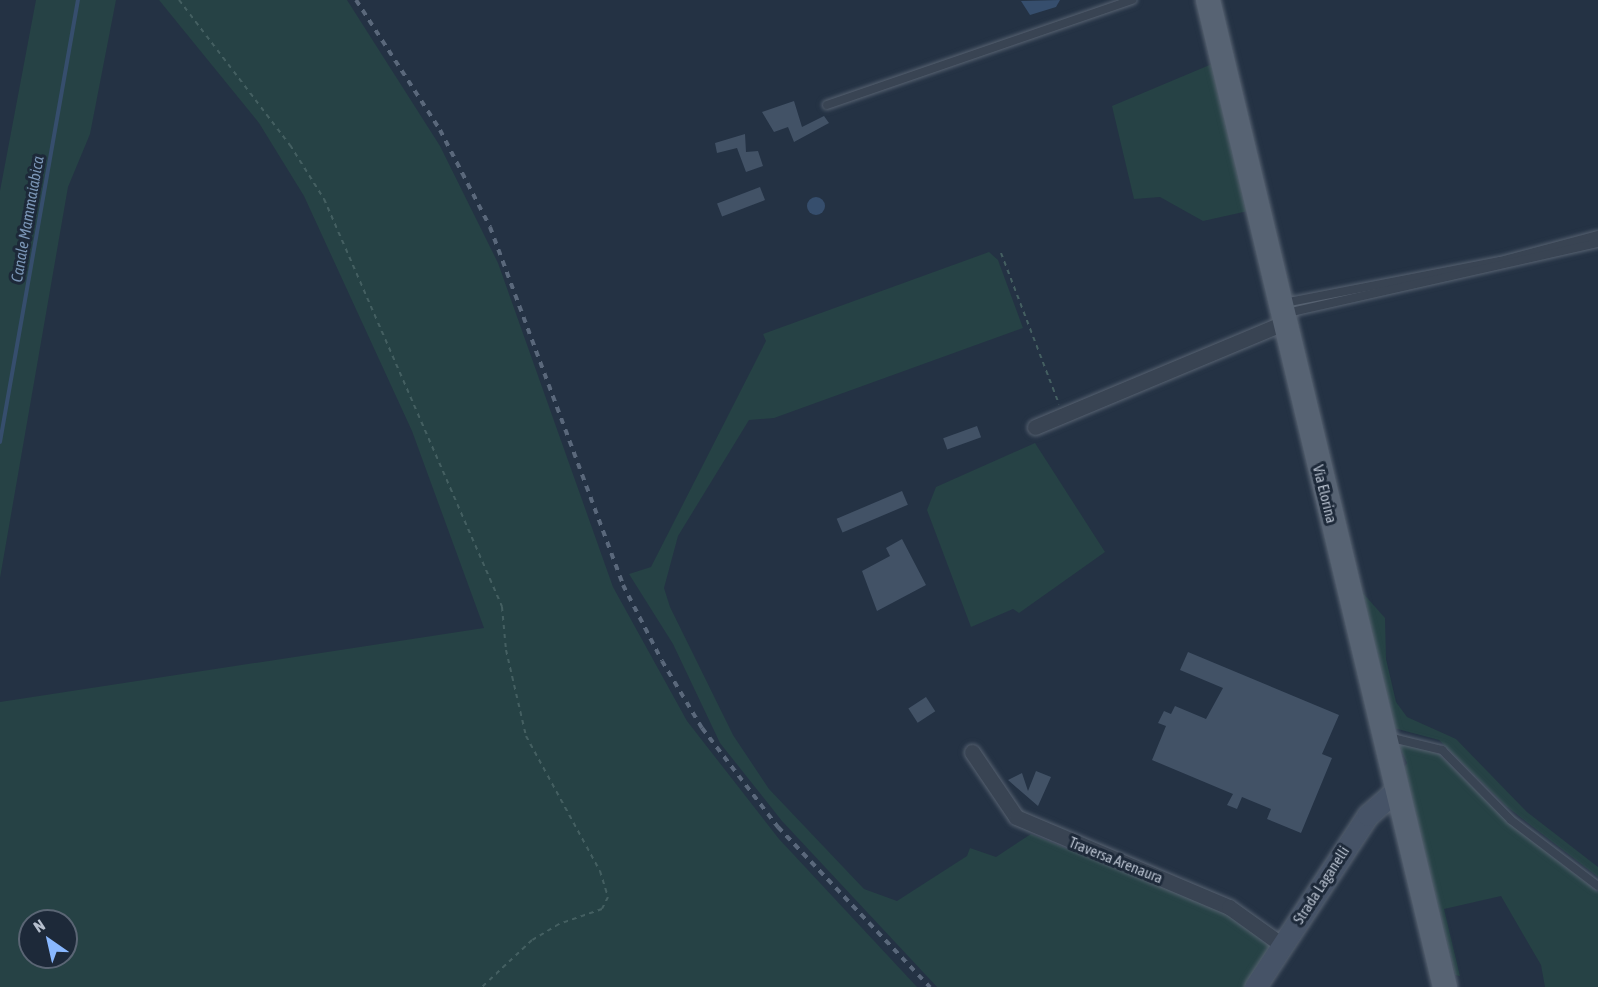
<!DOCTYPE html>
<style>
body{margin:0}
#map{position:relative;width:1598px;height:987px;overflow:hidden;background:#243244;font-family:"Asap Condensed",sans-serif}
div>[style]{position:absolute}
.green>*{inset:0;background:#264245}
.water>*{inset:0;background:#364e6d}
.round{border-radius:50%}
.stream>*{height:4px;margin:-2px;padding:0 2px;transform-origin:2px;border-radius:2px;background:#364e6d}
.building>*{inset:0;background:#425266;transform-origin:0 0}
.path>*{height:2px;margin-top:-1px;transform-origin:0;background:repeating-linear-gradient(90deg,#445f61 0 4.5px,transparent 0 9px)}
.roads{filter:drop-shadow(0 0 2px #576271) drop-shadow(0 0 2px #576271)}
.lane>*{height:8px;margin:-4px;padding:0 4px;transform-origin:4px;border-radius:4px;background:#394453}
.street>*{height:15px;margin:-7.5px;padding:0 7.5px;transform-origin:7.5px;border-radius:7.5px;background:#394453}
.secondary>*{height:21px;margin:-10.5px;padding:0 10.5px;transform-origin:10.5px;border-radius:10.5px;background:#465367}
.primary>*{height:24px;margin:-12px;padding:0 12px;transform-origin:12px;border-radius:12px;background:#576373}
.rail>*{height:4px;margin-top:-2px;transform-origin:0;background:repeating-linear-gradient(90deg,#5a687b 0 6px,transparent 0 12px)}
span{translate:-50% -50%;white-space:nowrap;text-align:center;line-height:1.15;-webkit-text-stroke:6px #1d2939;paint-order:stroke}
.street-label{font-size:15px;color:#b6bfcd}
.water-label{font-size:16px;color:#7b96b7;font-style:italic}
.north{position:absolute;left:18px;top:909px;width:60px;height:60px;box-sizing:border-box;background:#1d2939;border:2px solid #5a6574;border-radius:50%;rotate:326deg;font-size:16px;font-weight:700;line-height:24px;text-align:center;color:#b6bfcd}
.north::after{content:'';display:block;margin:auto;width:21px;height:27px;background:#89b8ff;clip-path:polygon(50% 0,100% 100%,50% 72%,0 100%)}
</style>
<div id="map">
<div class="green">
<i style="clip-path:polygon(36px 0,116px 0,90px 134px,68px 187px,0 578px,0 191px)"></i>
<i style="clip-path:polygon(evenodd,159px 0,347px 0,440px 146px,498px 263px,613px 587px,687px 721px,779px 839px,917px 987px,0 987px,0 702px,484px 628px,412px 431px,304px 196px,259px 123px,159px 0,30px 921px,66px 921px,66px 957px,30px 957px,30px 921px)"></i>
<i style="clip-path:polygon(1212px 64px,1248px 211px,1203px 221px,1160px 197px,1134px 199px,1112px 106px)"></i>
<i style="clip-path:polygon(989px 252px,998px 260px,1023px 328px,774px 418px,749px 420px,678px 536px,664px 588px,670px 607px,733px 735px,769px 789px,864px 889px,897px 901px,967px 856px,970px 848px,996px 857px,1031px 834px,1230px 915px,1272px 948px,1246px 987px,937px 987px,782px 821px,720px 743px,673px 644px,629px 574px,651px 567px,766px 341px,763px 334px)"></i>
<i style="clip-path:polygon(1035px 443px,1105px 552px,1019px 613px,1013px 609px,971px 627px,927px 510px,936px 487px)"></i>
<i style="clip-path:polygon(1361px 591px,1385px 618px,1386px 659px,1396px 702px,1407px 717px,1456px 739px,1527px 812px,1598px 867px,1598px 877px,1506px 806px,1439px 740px,1394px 728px)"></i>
<i style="clip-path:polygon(1408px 744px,1439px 754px,1509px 823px,1598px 892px,1598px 987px,1545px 987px,1541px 965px,1501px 896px,1444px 909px,1460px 976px,1455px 975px,1404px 768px,1407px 763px,1399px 746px)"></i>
</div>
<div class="water">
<i style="clip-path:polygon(1060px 0,1056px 7px,1030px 15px,1021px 1px)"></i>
<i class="round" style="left:807px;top:197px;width:18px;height:18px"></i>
</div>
<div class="stream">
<i style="left:0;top:442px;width:449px;rotate:-80deg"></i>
</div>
<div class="building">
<i style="clip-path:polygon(794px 101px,802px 127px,824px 116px,829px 123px,794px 142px,788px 127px,774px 132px,762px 112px)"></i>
<i style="clip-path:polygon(745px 134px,746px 152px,758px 151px,763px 166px,746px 172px,737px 148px,717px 153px,715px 143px)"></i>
<i style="left:760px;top:187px;width:14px;height:46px;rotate:69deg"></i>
<i style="left:977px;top:426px;width:12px;height:36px;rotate:70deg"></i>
<i style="left:902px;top:491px;width:15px;height:71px;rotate:67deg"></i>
<i style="clip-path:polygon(902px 539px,926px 585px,877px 611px,862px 571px,890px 556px,886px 548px)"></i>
<i style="clip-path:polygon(1188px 652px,1339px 715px,1322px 754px,1332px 758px,1301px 833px,1267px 819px,1271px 809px,1242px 797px,1237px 809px,1227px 805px,1233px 794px,1152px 760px,1166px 726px,1158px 723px,1164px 711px,1171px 714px,1175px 706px,1206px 719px,1223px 688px,1180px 670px)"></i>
<i style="left:926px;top:697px;width:17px;height:21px;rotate:57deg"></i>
<i style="clip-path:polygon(1036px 771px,1051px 777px,1038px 806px,1008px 780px,1022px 773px,1028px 791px)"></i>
</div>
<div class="path">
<i style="left:179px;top:0;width:183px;rotate:52.6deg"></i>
<i style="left:290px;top:145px;width:64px;rotate:57.8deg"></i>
<i style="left:324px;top:199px;width:445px;rotate:66.4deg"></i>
<i style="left:502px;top:607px;width:43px;rotate:84.7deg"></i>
<i style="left:506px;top:650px;width:88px;rotate:76.9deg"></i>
<i style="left:526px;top:736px;width:154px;rotate:61.3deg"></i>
<i style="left:600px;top:871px;width:27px;rotate:73deg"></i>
<i style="left:608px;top:897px;width:13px;rotate:117deg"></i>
<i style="left:602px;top:909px;width:46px;rotate:160.8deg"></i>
<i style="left:559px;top:924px;width:31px;rotate:149deg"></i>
<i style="left:532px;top:940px;width:69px;rotate:136.8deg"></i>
<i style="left:1001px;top:253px;width:162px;rotate:69deg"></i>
</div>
<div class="roads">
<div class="lane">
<i style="left:827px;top:105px;width:323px;rotate:-19deg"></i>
<i style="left:1284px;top:303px;width:220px;rotate:-11deg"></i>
<i style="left:1500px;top:261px;width:101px;rotate:-14.9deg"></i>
<i style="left:1287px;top:313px;width:319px;rotate:-12.7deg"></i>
<i style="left:1388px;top:737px;width:56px;rotate:13.5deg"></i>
<i style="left:1442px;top:750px;width:98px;rotate:45.4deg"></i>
<i style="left:1511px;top:820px;width:109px;rotate:37.2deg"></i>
</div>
<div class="street">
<i style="left:1035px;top:427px;width:270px;rotate:-22.7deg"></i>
<i style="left:972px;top:752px;width:78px;rotate:55.9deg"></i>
<i style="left:1016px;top:817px;width:231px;rotate:22.9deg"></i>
<i style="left:1229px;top:907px;width:65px;rotate:35.6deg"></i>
</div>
<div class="secondary">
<i style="left:1255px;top:987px;width:206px;rotate:-56.7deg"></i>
<i style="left:1368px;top:815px;width:37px;rotate:-41deg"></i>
</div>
<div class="primary">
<i style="left:1208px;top:0;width:1015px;rotate:76.5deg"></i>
</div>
</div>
<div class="rail">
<i style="left:356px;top:0;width:155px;rotate:57.1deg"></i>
<i style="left:440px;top:130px;width:109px;rotate:62.7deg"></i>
<i style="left:490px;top:227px;width:382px;rotate:69.6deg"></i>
<i style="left:623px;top:585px;width:85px;rotate:62.8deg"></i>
<i style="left:662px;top:661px;width:78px;rotate:59.2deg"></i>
<i style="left:702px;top:728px;width:125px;rotate:52.5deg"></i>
<i style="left:778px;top:827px;width:221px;rotate:46.5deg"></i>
</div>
<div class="street-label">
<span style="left:1325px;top:494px;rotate:76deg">Via Elorina</span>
<span style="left:1116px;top:860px;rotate:22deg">Traversa Arenaura</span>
<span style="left:1321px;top:885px;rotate:-57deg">Strada Laganelli</span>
</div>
<div class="water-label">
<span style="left:27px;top:219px;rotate:-80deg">Canale Mammaiabica</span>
</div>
<div class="north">N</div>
</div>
